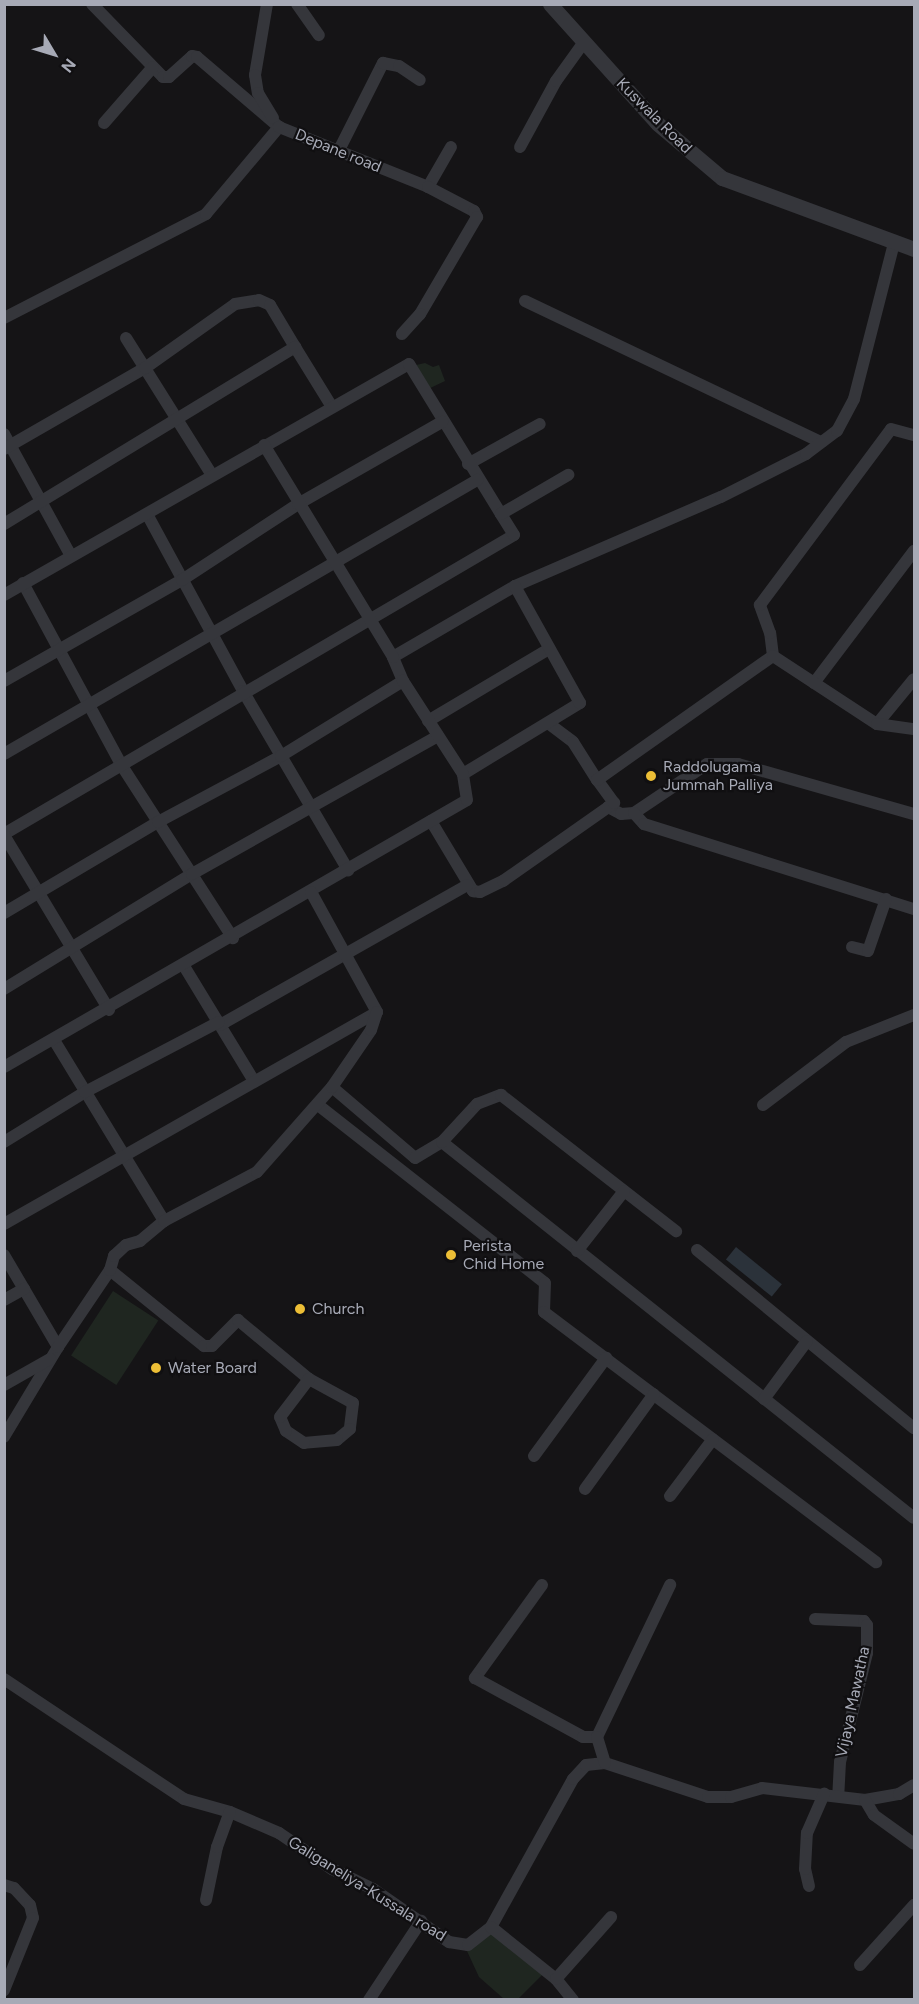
<!DOCTYPE html>
<style>
body{margin:0}
#map{position:relative;width:919px;height:2004px;overflow:hidden;background:#151416;font-family:Figtree,sans-serif}
div>[style]{position:absolute}
.green>*{inset:0;background:#1f2620;transform-origin:0 0}
.water>*{inset:0;background:#2b323a;transform-origin:0 0}
.minor>*{height:12px;margin:-6px;padding:0 6px;transform-origin:6px;border-radius:6px;background:#35363b}
.tertiary>*{height:15px;margin:-7.5px;padding:0 7.5px;transform-origin:7.5px;border-radius:7.5px;background:#35363b}
.dots>*{width:16px;height:16px;translate:-50% -50%;box-sizing:border-box;border:3px solid #100f11;border-radius:50%}
span{translate:-50% -50%;white-space:nowrap;text-align:center;line-height:1.15;-webkit-text-stroke:4.5px #100f11;paint-order:stroke}
.street-label{font-size:16px;color:#a7aab6}
.poi-label{font-size:16px;color:#a7aab6}
.left{translate:0 -50%;text-align:left}
.frame{position:absolute;inset:0;border:6px solid #a7aab6;pointer-events:none}
.north{position:absolute;left:24px;top:24px;width:60px;height:60px;-webkit-text-stroke:4px #100f11;paint-order:stroke;rotate:128deg;font-size:16px;font-weight:700;line-height:24px;text-align:center;color:#a7aab6}
.north::after{content:'';display:block;margin:auto;width:21px;height:27px;background:#a7aab6;clip-path:polygon(50% 0,100% 100%,50% 72%,0 100%)}
</style>
<div id="map">
<div class="green">
<i style="clip-path:polygon(425px 363px,433px 367px,439px 365px,445px 381px,426px 390px,412px 366px)"></i>
<i style="left:113px;top:1291px;width:54px;height:77px;rotate:33deg"></i>
<i style="clip-path:polygon(493px 1932px,544px 1973px,518px 1999px,504px 1999px,479px 1977px,467px 1951px)"></i>
</div>
<div class="water">
<i style="left:736px;top:1247px;width:59px;height:16px;rotate:39deg"></i>
</div>
<div class="minor">
<i style="left:92px;top:4px;width:102px;rotate:45.8deg"></i>
<i style="left:163px;top:77px;width:6px"></i>
<i style="left:169px;top:77px;width:31px;rotate:-42deg"></i>
<i style="left:192px;top:56px;width:5px;rotate:11deg"></i>
<i style="left:197px;top:57px;width:108px;rotate:40.5deg"></i>
<i style="left:267px;top:4px;width:72px;rotate:99.6deg"></i>
<i style="left:255px;top:75px;width:18px;rotate:81deg"></i>
<i style="left:258px;top:93px;width:29px;rotate:59deg"></i>
<i style="left:297px;top:4px;width:38px;rotate:55deg"></i>
<i style="left:104px;top:123px;width:74px;rotate:-48.8deg"></i>
<i style="left:520px;top:147px;width:75px;rotate:-61.4deg"></i>
<i style="left:556px;top:81px;width:48px;rotate:-54.3deg"></i>
<i style="left:338px;top:152px;width:100px;rotate:-63.2deg"></i>
<i style="left:383px;top:63px;width:16px;rotate:11deg"></i>
<i style="left:399px;top:66px;width:25px;rotate:34deg"></i>
<i style="left:428px;top:187px;width:46px;rotate:-60.1deg"></i>
<i style="left:525px;top:301px;width:328px;rotate:25.5deg"></i>
<i style="left:4px;top:318px;width:227px;rotate:-27.2deg"></i>
<i style="left:206px;top:214px;width:114px;rotate:-50deg"></i>
<i style="left:279px;top:127px;width:161px;rotate:21.9deg"></i>
<i style="left:428px;top:187px;width:52px;rotate:27.6deg"></i>
<i style="left:474px;top:211px;width:7px;rotate:63deg"></i>
<i style="left:477px;top:217px;width:113px;rotate:120.4deg"></i>
<i style="left:420px;top:314px;width:27px;rotate:132deg"></i>
<i style="left:126px;top:338px;width:162px;rotate:57.9deg"></i>
<i style="left:4px;top:434px;width:139px;rotate:61.2deg"></i>
<i style="left:4px;top:449px;width:163px;rotate:-29.9deg"></i>
<i style="left:145px;top:368px;width:110px;rotate:-35.4deg"></i>
<i style="left:235px;top:304px;width:24px;rotate:-9deg"></i>
<i style="left:259px;top:300px;width:12px;rotate:24deg"></i>
<i style="left:270px;top:305px;width:49px;rotate:59.2deg"></i>
<i style="left:468px;top:464px;width:82px;rotate:-29.1deg"></i>
<i style="left:147px;top:514px;width:201px;rotate:61.5deg"></i>
<i style="left:243px;top:691px;width:208px;rotate:59.6deg"></i>
<i style="left:4px;top:524px;width:341px;rotate:-31.3deg"></i>
<i style="left:295px;top:347px;width:70px;rotate:58.3deg"></i>
<i style="left:23px;top:583px;width:208px;rotate:61.6deg"></i>
<i style="left:122px;top:766px;width:205px;rotate:57.2deg"></i>
<i style="left:4px;top:595px;width:466px;rotate:-29.7deg"></i>
<i style="left:409px;top:364px;width:176px;rotate:58.5deg"></i>
<i style="left:773px;top:656px;width:23px;rotate:-97deg"></i>
<i style="left:770px;top:633px;width:30px;rotate:-110deg"></i>
<i style="left:760px;top:605px;width:219px;rotate:-53.3deg"></i>
<i style="left:891px;top:429px;width:24px;rotate:15deg"></i>
<i style="left:393px;top:657px;width:141px;rotate:-30.2deg"></i>
<i style="left:515px;top:586px;width:224px;rotate:-23.4deg"></i>
<i style="left:721px;top:497px;width:95px;rotate:-26.8deg"></i>
<i style="left:806px;top:454px;width:39px;rotate:-37deg"></i>
<i style="left:837px;top:431px;width:36px;rotate:-62deg"></i>
<i style="left:854px;top:399px;width:161px;rotate:-75.6deg"></i>
<i style="left:4px;top:681px;width:205px;rotate:-29.6deg"></i>
<i style="left:182px;top:580px;width:139px;rotate:-33.2deg"></i>
<i style="left:298px;top:504px;width:166px;rotate:-29.7deg"></i>
<i style="left:814px;top:683px;width:166px;rotate:-52.9deg"></i>
<i style="left:428px;top:721px;width:141px;rotate:-30.8deg"></i>
<i style="left:548px;top:723px;width:31px;rotate:37deg"></i>
<i style="left:573px;top:742px;width:45px;rotate:57.7deg"></i>
<i style="left:877px;top:724px;width:58px;rotate:-50.6deg"></i>
<i style="left:4px;top:754px;width:547px;rotate:-30.08deg"></i>
<i style="left:463px;top:774px;width:137px;rotate:-31.3deg"></i>
<i style="left:580px;top:703px;width:134px;rotate:-119.1deg"></i>
<i style="left:608px;top:807px;width:15px;rotate:28deg"></i>
<i style="left:621px;top:814px;width:13px;rotate:-4deg"></i>
<i style="left:634px;top:813px;width:88px;rotate:-33.9deg"></i>
<i style="left:707px;top:764px;width:31px"></i>
<i style="left:738px;top:764px;width:183px;rotate:15.9deg"></i>
<i style="left:634px;top:813px;width:15px;rotate:48deg"></i>
<i style="left:644px;top:824px;width:283px;rotate:17.5deg"></i>
<i style="left:431px;top:821px;width:82px;rotate:59deg"></i>
<i style="left:473px;top:891px;width:7px;rotate:8deg"></i>
<i style="left:480px;top:892px;width:25px;rotate:-26deg"></i>
<i style="left:503px;top:881px;width:136px;rotate:-35.1deg"></i>
<i style="left:614px;top:803px;width:29px;rotate:-126deg"></i>
<i style="left:597px;top:780px;width:215px;rotate:-35.2deg"></i>
<i style="left:773px;top:656px;width:124px;rotate:33.2deg"></i>
<i style="left:877px;top:724px;width:37px;rotate:8deg"></i>
<i style="left:4px;top:834px;width:591px;rotate:-30.38deg"></i>
<i style="left:514px;top:535px;width:25px;rotate:-122deg"></i>
<i style="left:501px;top:514px;width:78px;rotate:-30.2deg"></i>
<i style="left:4px;top:835px;width:204px;rotate:59deg"></i>
<i style="left:4px;top:913px;width:179px;rotate:-30.6deg"></i>
<i style="left:158px;top:822px;width:140px;rotate:-28.2deg"></i>
<i style="left:281px;top:756px;width:143px;rotate:-31.6deg"></i>
<i style="left:403px;top:681px;width:26px;rotate:-113deg"></i>
<i style="left:393px;top:657px;width:248px;rotate:-121.3deg"></i>
<i style="left:852px;top:947px;width:16px;rotate:14deg"></i>
<i style="left:868px;top:951px;width:55px;rotate:-70.9deg"></i>
<i style="left:184px;top:966px;width:135px;rotate:58.7deg"></i>
<i style="left:4px;top:989px;width:220px;rotate:-31.5deg"></i>
<i style="left:192px;top:874px;width:282px;rotate:-29.3deg"></i>
<i style="left:220px;top:1025px;width:284px;rotate:-29.5deg"></i>
<i style="left:54px;top:1040px;width:212px;rotate:58.7deg"></i>
<i style="left:4px;top:1067px;width:534px;rotate:-29.97deg"></i>
<i style="left:467px;top:800px;width:26px;rotate:-99deg"></i>
<i style="left:463px;top:774px;width:111px;rotate:-122.8deg"></i>
<i style="left:332px;top:1087px;width:109px;rotate:40.5deg"></i>
<i style="left:415px;top:1158px;width:31px;rotate:-31deg"></i>
<i style="left:442px;top:1142px;width:603px;rotate:38.54deg"></i>
<i style="left:318px;top:1105px;width:288px;rotate:38.1deg"></i>
<i style="left:545px;top:1283px;width:29px;rotate:92deg"></i>
<i style="left:544px;top:1312px;width:416px;rotate:37deg"></i>
<i style="left:763px;top:1105px;width:104px;rotate:-37.2deg"></i>
<i style="left:846px;top:1042px;width:73px;rotate:-21.7deg"></i>
<i style="left:4px;top:1142px;width:95px;rotate:-31.7deg"></i>
<i style="left:85px;top:1092px;width:151px;rotate:-27.6deg"></i>
<i style="left:442px;top:1142px;width:52px;rotate:-47.4deg"></i>
<i style="left:477px;top:1104px;width:26px;rotate:-21deg"></i>
<i style="left:501px;top:1095px;width:222px;rotate:37.9deg"></i>
<i style="left:4px;top:1224px;width:429px;rotate:-29.6deg"></i>
<i style="left:377px;top:1012px;width:137px;rotate:-118.8deg"></i>
<i style="left:697px;top:1250px;width:281px;rotate:39.4deg"></i>
<i style="left:577px;top:1251px;width:76px;rotate:-51.9deg"></i>
<i style="left:4px;top:1255px;width:107px;rotate:59.6deg"></i>
<i style="left:58px;top:1347px;width:105px;rotate:121deg"></i>
<i style="left:110px;top:1270px;width:121px;rotate:39deg"></i>
<i style="left:204px;top:1346px;width:8px"></i>
<i style="left:212px;top:1346px;width:37px;rotate:-45deg"></i>
<i style="left:238px;top:1320px;width:92px;rotate:39.7deg"></i>
<i style="left:309px;top:1379px;width:50px;rotate:28.6deg"></i>
<i style="left:353px;top:1403px;width:26px;rotate:97deg"></i>
<i style="left:350px;top:1429px;width:17px;rotate:140deg"></i>
<i style="left:337px;top:1440px;width:33px;rotate:175deg"></i>
<i style="left:304px;top:1443px;width:22px;rotate:-146deg"></i>
<i style="left:286px;top:1431px;width:15px;rotate:-113deg"></i>
<i style="left:280px;top:1417px;width:48px;rotate:-52.7deg"></i>
<i style="left:4px;top:1300px;width:23px;rotate:-29deg"></i>
<i style="left:58px;top:1347px;width:93px;rotate:-56deg"></i>
<i style="left:110px;top:1270px;width:15px;rotate:-74deg"></i>
<i style="left:114px;top:1256px;width:16px;rotate:-43deg"></i>
<i style="left:126px;top:1245px;width:15px;rotate:-16deg"></i>
<i style="left:140px;top:1241px;width:31px;rotate:-40deg"></i>
<i style="left:164px;top:1221px;width:105px;rotate:-27.8deg"></i>
<i style="left:257px;top:1172px;width:113px;rotate:-48.6deg"></i>
<i style="left:332px;top:1087px;width:69px;rotate:-55.6deg"></i>
<i style="left:371px;top:1030px;width:19px;rotate:-72deg"></i>
<i style="left:4px;top:1385px;width:53px;rotate:-29.5deg"></i>
<i style="left:764px;top:1399px;width:72px;rotate:-53.4deg"></i>
<i style="left:534px;top:1456px;width:122px;rotate:-53.7deg"></i>
<i style="left:585px;top:1489px;width:117px;rotate:-54deg"></i>
<i style="left:670px;top:1496px;width:71px;rotate:-53deg"></i>
<i style="left:542px;top:1585px;width:115px;rotate:125.8deg"></i>
<i style="left:475px;top:1678px;width:123px;rotate:28.6deg"></i>
<i style="left:583px;top:1737px;width:14px"></i>
<i style="left:815px;top:1619px;width:49px;rotate:2.3deg"></i>
<i style="left:864px;top:1621px;width:5px;rotate:53deg"></i>
<i style="left:867px;top:1625px;width:28px;rotate:90deg"></i>
<i style="left:867px;top:1653px;width:112px;rotate:103.9deg"></i>
<i style="left:840px;top:1762px;width:34px;rotate:93deg"></i>
<i style="left:4px;top:1679px;width:216px;rotate:33.7deg"></i>
<i style="left:184px;top:1799px;width:48px;rotate:15.8deg"></i>
<i style="left:230px;top:1812px;width:53px;rotate:23.2deg"></i>
<i style="left:279px;top:1833px;width:64px;rotate:34.2deg"></i>
<i style="left:332px;top:1869px;width:46px;rotate:26deg"></i>
<i style="left:373px;top:1889px;width:93px;rotate:34.9deg"></i>
<i style="left:449px;top:1942px;width:19px;rotate:9deg"></i>
<i style="left:468px;top:1945px;width:29px;rotate:-38deg"></i>
<i style="left:491px;top:1927px;width:169px;rotate:-61deg"></i>
<i style="left:573px;top:1779px;width:19px;rotate:-47deg"></i>
<i style="left:586px;top:1765px;width:19px;rotate:-6deg"></i>
<i style="left:605px;top:1763px;width:108px;rotate:18.3deg"></i>
<i style="left:708px;top:1797px;width:23px"></i>
<i style="left:731px;top:1797px;width:32px;rotate:-16deg"></i>
<i style="left:762px;top:1788px;width:104px;rotate:6.6deg"></i>
<i style="left:865px;top:1800px;width:35px;rotate:-10deg"></i>
<i style="left:899px;top:1794px;width:17px;rotate:-31deg"></i>
<i style="left:597px;top:1737px;width:169px;rotate:-64.3deg"></i>
<i style="left:597px;top:1737px;width:27px;rotate:73deg"></i>
<i style="left:865px;top:1800px;width:17px;rotate:59deg"></i>
<i style="left:874px;top:1815px;width:49px;rotate:35.9deg"></i>
<i style="left:4px;top:1885px;width:10px;rotate:17deg"></i>
<i style="left:14px;top:1888px;width:23px;rotate:47deg"></i>
<i style="left:30px;top:1905px;width:13px;rotate:77deg"></i>
<i style="left:33px;top:1918px;width:78px;rotate:111.9deg"></i>
<i style="left:809px;top:1886px;width:17px;rotate:-103deg"></i>
<i style="left:805px;top:1869px;width:36px;rotate:-87deg"></i>
<i style="left:807px;top:1833px;width:43px;rotate:-66.4deg"></i>
<i style="left:206px;top:1900px;width:54px;rotate:-78.3deg"></i>
<i style="left:217px;top:1847px;width:37px;rotate:-70deg"></i>
<i style="left:491px;top:1927px;width:83px;rotate:38.7deg"></i>
<i style="left:556px;top:1979px;width:27px;rotate:51deg"></i>
<i style="left:860px;top:1965px;width:81px;rotate:-48deg"></i>
<i style="left:556px;top:1979px;width:83px;rotate:-48.4deg"></i>
<i style="left:369px;top:2000px;width:95px;rotate:-56.6deg"></i>
</div>
<div class="tertiary">
<i style="left:550px;top:4px;width:161px;rotate:48deg"></i>
<i style="left:658px;top:124px;width:84px;rotate:40.2deg"></i>
<i style="left:722px;top:178px;width:205px;rotate:20.3deg"></i>
</div>
<div class="dots">
<i style="left:651px;top:776px;background:#ecbe36"></i>
<i style="left:451px;top:1255px;background:#ecbe36"></i>
<i style="left:300px;top:1309px;background:#ecbe36"></i>
<i style="left:156px;top:1368px;background:#ecbe36"></i>
</div>
<div class="street-label">
<span style="left:654px;top:116px;rotate:45deg">Kuswala Road</span>
<span style="left:338px;top:151px;rotate:22deg">Depane road</span>
<span style="left:853px;top:1702px;rotate:-78deg">Vijaya Mawatha</span>
<span style="left:367px;top:1889px;rotate:32deg">Galiganeliya-Kussala road</span>
</div>
<div class="poi-label">
<span class="left" style="left:663px;top:776px">Raddolugama<br>Jummah Palliya</span>
<span class="left" style="left:463px;top:1255px">Perista<br>Chid Home</span>
<span class="left" style="left:312px;top:1309px">Church</span>
<span class="left" style="left:168px;top:1368px">Water Board</span>
</div>
<div class="frame"></div>
<div class="north">N</div>
</div>
